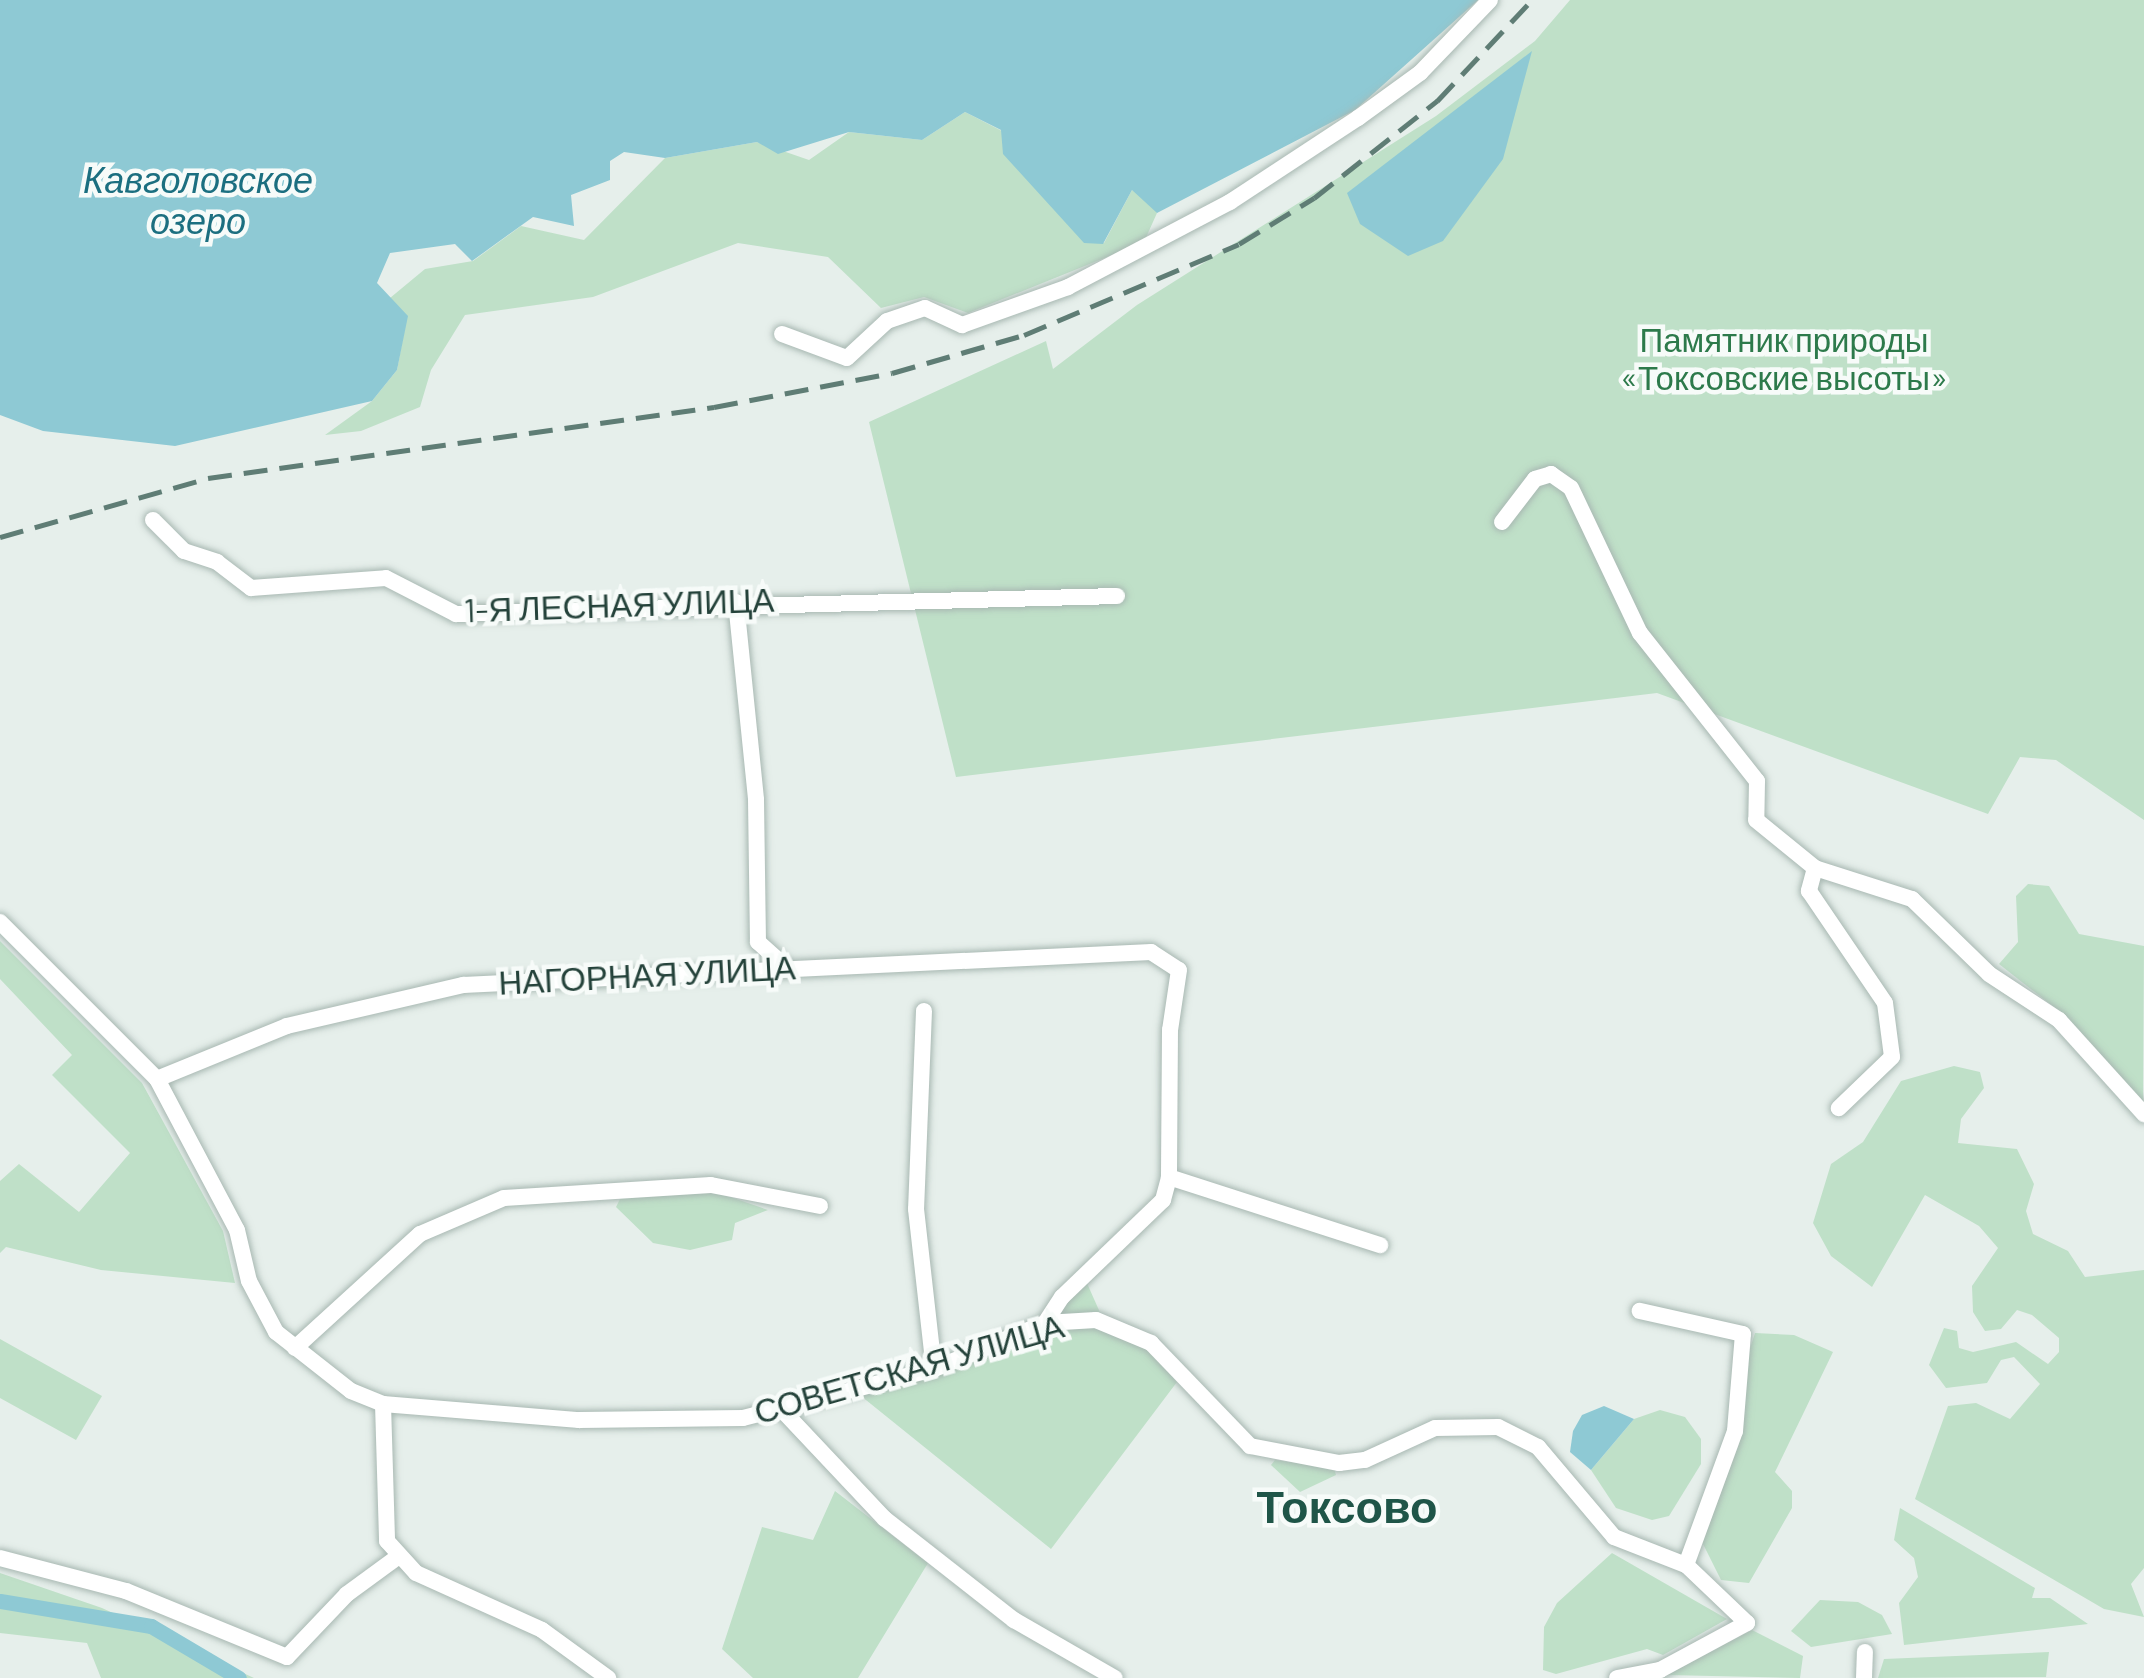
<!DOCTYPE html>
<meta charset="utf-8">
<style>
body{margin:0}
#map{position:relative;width:2144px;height:1678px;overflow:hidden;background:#e6efeb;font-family:Barlow,sans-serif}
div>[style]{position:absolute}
.green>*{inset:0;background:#bfe0c8}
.water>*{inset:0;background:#8ec9d4}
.canal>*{height:15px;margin:-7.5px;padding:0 7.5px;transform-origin:7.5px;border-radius:7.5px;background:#8ec9d4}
.roads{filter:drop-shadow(0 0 3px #a8b8b2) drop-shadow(0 0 3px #a8b8b2)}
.minor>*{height:16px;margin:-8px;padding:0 8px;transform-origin:8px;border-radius:8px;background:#fff}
.rail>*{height:4.5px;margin-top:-2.25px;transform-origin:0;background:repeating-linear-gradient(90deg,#5f7d75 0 24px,transparent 0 36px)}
span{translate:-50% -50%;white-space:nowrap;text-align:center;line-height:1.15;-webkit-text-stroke:9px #f7fbf9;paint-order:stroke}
.park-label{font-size:33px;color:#2d7a4b}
.street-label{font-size:33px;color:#24423a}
.water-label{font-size:36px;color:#1c6f80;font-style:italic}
.district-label{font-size:45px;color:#1f5548;font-weight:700}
</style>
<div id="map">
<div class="green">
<i style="clip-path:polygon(1570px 0,2144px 0,2144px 820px,2056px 760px,2020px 757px,1988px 814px,1657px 693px,956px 777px,869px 422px,1046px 341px,1053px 369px,1137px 305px,1436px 116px,1535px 41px)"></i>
<i style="clip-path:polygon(965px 112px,1002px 131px,1084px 242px,1104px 243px,1132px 190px,1150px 200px,1157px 213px,1144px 242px,968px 313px,924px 297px,881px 308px,828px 257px,738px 243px,593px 297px,465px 315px,431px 370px,420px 407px,361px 431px,325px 435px,372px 401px,397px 370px,407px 316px,390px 298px,425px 269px,473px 261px,521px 226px,584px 240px,665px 158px,757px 142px,809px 160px,849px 132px,922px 140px)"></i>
<i style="clip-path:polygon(2028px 884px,2049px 886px,2079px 934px,2144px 946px,2143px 1108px,2068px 1018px,1999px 964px,2018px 942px,2016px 896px)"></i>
<i style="clip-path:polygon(0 941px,142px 1083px,223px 1231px,235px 1283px,101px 1270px,6px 1247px,0 1253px,0 1181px,19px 1164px,79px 1212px,130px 1153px,52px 1075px,72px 1055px,0 979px)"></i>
<i style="clip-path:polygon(1954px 1066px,1980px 1072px,1984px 1088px,1961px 1119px,1958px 1143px,2017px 1149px,2034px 1184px,2026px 1211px,2033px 1234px,2068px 1251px,2085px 1277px,2144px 1270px,2144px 1568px,2131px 1584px,2144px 1617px,2104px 1609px,1915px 1499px,1948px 1406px,1976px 1403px,2010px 1419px,2040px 1384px,2014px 1357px,2001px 1360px,1987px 1383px,1946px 1388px,1929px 1365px,1944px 1328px,1957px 1331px,1959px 1348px,1973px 1352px,2016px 1342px,2048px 1364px,2059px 1352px,2059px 1338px,2032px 1315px,2017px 1310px,2001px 1329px,1985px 1331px,1973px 1312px,1972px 1286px,1998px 1248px,1979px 1226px,1925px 1195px,1872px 1287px,1831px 1256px,1813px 1223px,1831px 1164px,1863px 1142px,1901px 1081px)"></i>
<i style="clip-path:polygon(710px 1190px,768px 1210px,735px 1223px,732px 1240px,690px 1250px,653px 1243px,616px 1207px,622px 1195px)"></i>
<i style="clip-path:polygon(1086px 1281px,1102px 1317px,1147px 1347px,1177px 1382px,1051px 1549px,861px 1396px,983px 1359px,1046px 1329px)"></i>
<i style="clip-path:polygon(1755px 1333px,1794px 1335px,1833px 1352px,1775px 1472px,1792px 1491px,1792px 1508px,1749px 1583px,1721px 1580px,1702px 1542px,1739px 1444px,1740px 1380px)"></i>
<i style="clip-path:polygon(0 1339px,102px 1396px,76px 1440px,0 1398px)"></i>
<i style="clip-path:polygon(1660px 1410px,1685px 1417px,1701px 1439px,1701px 1464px,1669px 1516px,1652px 1520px,1616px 1508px,1591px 1470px,1634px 1419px)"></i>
<i style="clip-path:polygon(1275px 1460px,1334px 1468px,1336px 1475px,1300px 1492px,1271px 1465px)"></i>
<i style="clip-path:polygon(835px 1491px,928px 1563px,858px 1678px,753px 1678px,722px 1649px,762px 1527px,813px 1540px)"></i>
<i style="clip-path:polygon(1900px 1508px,2035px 1588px,2032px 1598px,2050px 1598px,2088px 1624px,1904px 1645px,1899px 1603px,1918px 1577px,1914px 1558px,1894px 1540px)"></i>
<i style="clip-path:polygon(1612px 1553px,1727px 1619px,1663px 1655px,1647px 1649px,1556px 1674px,1543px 1670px,1544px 1627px,1557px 1603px)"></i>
<i style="clip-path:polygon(0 1573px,102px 1608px,254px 1678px,101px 1678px,87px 1643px,0 1633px)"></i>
<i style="clip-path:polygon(1820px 1600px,1858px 1602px,1882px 1615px,1892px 1634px,1811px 1647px,1791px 1631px)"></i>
<i style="clip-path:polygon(1752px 1630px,1803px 1656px,1800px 1678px,1667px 1675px)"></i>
<i style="clip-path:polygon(2049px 1652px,2046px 1677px,1878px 1678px,1884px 1659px)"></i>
</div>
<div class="water">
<i style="clip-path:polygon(0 0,1478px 0,1355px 110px,1157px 213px,1132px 190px,1103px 244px,1084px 243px,1003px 154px,1001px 130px,965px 112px,922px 140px,849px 132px,778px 154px,757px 142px,665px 158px,624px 152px,610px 161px,610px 180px,571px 195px,574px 226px,533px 217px,472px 261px,455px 244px,390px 253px,377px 283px,408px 316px,397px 370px,372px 401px,175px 446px,43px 431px,0 415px)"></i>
<i style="clip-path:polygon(1532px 51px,1503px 159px,1443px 241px,1408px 256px,1360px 224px,1347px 193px)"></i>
<i style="clip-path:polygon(1604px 1406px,1634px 1419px,1591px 1470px,1570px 1452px,1573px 1431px,1582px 1415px)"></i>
</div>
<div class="canal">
<i style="left:0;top:1601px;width:153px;rotate:9.4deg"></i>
<i style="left:151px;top:1626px;width:102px;rotate:30.6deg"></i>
</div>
<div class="roads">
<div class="minor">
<i style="left:782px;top:334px;width:69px;rotate:20.3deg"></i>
<i style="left:847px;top:358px;width:54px;rotate:-42.8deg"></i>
<i style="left:887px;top:321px;width:40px;rotate:-18.9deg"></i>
<i style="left:925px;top:308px;width:41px;rotate:24.7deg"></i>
<i style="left:962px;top:325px;width:113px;rotate:-19.7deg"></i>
<i style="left:1068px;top:287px;width:183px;rotate:-27.7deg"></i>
<i style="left:1230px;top:202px;width:153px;rotate:-33.3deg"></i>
<i style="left:1358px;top:118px;width:77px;rotate:-36deg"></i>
<i style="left:1420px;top:73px;width:101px;rotate:-46.2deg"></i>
<i style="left:153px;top:520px;width:44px;rotate:45deg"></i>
<i style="left:184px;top:551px;width:35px;rotate:18deg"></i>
<i style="left:217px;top:562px;width:43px;rotate:37.4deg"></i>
<i style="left:251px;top:588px;width:135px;rotate:-4.2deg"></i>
<i style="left:386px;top:578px;width:79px;rotate:27.2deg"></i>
<i style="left:456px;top:614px;width:661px;rotate:-1.56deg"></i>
<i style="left:1502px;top:522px;width:54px;rotate:-52.5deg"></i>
<i style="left:1535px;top:479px;width:17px;rotate:-17deg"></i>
<i style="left:1551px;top:474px;width:24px;rotate:35deg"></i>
<i style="left:1571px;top:488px;width:161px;rotate:64.6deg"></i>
<i style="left:1640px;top:633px;width:189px;rotate:51.7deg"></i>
<i style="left:1757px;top:781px;width:39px;rotate:91deg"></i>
<i style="left:1756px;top:820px;width:76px;rotate:39.1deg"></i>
<i style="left:1815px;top:868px;width:102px;rotate:17.7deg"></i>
<i style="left:1912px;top:899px;width:107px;rotate:44.2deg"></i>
<i style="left:1989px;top:974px;width:84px;rotate:33.3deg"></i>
<i style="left:2059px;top:1020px;width:127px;rotate:47.9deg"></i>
<i style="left:736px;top:602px;width:199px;rotate:84.2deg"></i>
<i style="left:756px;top:800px;width:142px;rotate:89.2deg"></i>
<i style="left:758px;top:942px;width:38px;rotate:42deg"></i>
<i style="left:1815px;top:868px;width:24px;rotate:105deg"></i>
<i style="left:1809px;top:891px;width:135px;rotate:55.8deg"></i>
<i style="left:1885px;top:1003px;width:54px;rotate:82.6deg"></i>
<i style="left:1892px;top:1057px;width:74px;rotate:136.1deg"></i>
<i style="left:0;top:922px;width:222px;rotate:45deg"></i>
<i style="left:157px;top:1079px;width:171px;rotate:62.1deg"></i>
<i style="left:237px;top:1230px;width:52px;rotate:76.8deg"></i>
<i style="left:249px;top:1281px;width:58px;rotate:62.1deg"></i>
<i style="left:276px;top:1332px;width:95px;rotate:38.2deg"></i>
<i style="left:351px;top:1391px;width:35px;rotate:22deg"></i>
<i style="left:383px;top:1404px;width:137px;rotate:88.3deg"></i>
<i style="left:387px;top:1541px;width:43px;rotate:47.8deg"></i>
<i style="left:416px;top:1573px;width:138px;rotate:24.3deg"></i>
<i style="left:542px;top:1630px;width:82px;rotate:36deg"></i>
<i style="left:924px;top:1011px;width:198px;rotate:92.3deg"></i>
<i style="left:916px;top:1209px;width:161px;rotate:83.6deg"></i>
<i style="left:157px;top:1079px;width:140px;rotate:-22.2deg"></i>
<i style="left:287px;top:1026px;width:181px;rotate:-13.1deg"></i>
<i style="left:463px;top:985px;width:689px;rotate:-2.75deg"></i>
<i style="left:1151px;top:952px;width:33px;rotate:33deg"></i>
<i style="left:1179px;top:970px;width:61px;rotate:98.5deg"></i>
<i style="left:1170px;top:1030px;width:147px;rotate:90.4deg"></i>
<i style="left:1169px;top:1177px;width:222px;rotate:17.9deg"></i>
<i style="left:1045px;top:1323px;width:31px;rotate:-57deg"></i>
<i style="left:1062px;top:1297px;width:140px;rotate:-43.8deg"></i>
<i style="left:1163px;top:1200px;width:24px;rotate:-75deg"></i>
<i style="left:295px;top:1348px;width:169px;rotate:-42.4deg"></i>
<i style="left:420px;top:1234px;width:91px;rotate:-23.2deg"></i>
<i style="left:504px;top:1198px;width:207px;rotate:-3.6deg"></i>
<i style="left:711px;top:1185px;width:111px;rotate:10.9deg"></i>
<i style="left:383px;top:1404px;width:197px;rotate:4.7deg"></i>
<i style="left:579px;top:1420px;width:164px;rotate:-0.7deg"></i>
<i style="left:743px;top:1418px;width:197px;rotate:-14.4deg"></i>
<i style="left:934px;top:1369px;width:120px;rotate:-22.5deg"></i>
<i style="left:1045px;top:1323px;width:51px;rotate:-3.4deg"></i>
<i style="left:1096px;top:1320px;width:60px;rotate:22.7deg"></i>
<i style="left:1151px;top:1343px;width:143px;rotate:46.1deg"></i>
<i style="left:1250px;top:1446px;width:91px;rotate:10.8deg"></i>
<i style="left:1339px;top:1463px;width:26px;rotate:-7deg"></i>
<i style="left:1365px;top:1460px;width:77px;rotate:-24.6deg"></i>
<i style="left:1435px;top:1428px;width:63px;rotate:-0.9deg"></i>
<i style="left:1498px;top:1427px;width:45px;rotate:26.6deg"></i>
<i style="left:1538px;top:1447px;width:118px;rotate:49.8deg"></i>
<i style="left:1614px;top:1537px;width:77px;rotate:21.3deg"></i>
<i style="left:784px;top:1412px;width:147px;rotate:46.7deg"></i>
<i style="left:885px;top:1519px;width:164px;rotate:38.1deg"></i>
<i style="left:1014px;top:1620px;width:116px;rotate:29.9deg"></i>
<i style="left:0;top:1558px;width:130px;rotate:14.7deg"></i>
<i style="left:126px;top:1591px;width:174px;rotate:22.3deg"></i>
<i style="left:287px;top:1657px;width:87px;rotate:-46.4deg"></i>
<i style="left:347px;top:1594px;width:64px;rotate:-36.2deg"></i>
<i style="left:1617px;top:1678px;width:44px;rotate:-10.5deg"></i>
<i style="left:1660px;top:1670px;width:99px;rotate:-28.4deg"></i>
<i style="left:1747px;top:1623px;width:84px;rotate:-136.4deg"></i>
<i style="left:1686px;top:1565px;width:143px;rotate:-69.9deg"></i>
<i style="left:1735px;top:1431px;width:97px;rotate:-85.3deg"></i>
<i style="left:1743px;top:1334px;width:106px;rotate:-167.4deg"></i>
<i style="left:1864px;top:1678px;width:26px;rotate:-88deg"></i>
</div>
</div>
<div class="rail">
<i style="left:0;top:537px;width:216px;rotate:-15.8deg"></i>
<i style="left:208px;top:478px;width:511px;rotate:-7.99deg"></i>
<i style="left:714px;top:407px;width:181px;rotate:-10.8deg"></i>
<i style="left:892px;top:373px;width:137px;rotate:-16.1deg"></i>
<i style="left:1024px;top:335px;width:233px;rotate:-22.9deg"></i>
<i style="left:1239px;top:244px;width:88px;rotate:-31.5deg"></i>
<i style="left:1314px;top:198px;width:157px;rotate:-38.3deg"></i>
<i style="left:1437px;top:101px;width:139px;rotate:-46.8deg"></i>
</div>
<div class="park-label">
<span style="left:1784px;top:359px">Памятник природы<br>«Токсовские высоты»</span>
</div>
<div class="street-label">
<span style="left:619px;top:605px;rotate:-2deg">1-Я ЛЕСНАЯ УЛИЦА</span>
<span style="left:647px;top:975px;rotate:-3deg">НАГОРНАЯ УЛИЦА</span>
<span style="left:909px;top:1369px;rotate:-16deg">СОВЕТСКАЯ УЛИЦА</span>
</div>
<div class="water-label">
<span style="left:198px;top:199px">Кавголовское<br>озеро</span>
</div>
<div class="district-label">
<span style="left:1347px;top:1506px">Токсово</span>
</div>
</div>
